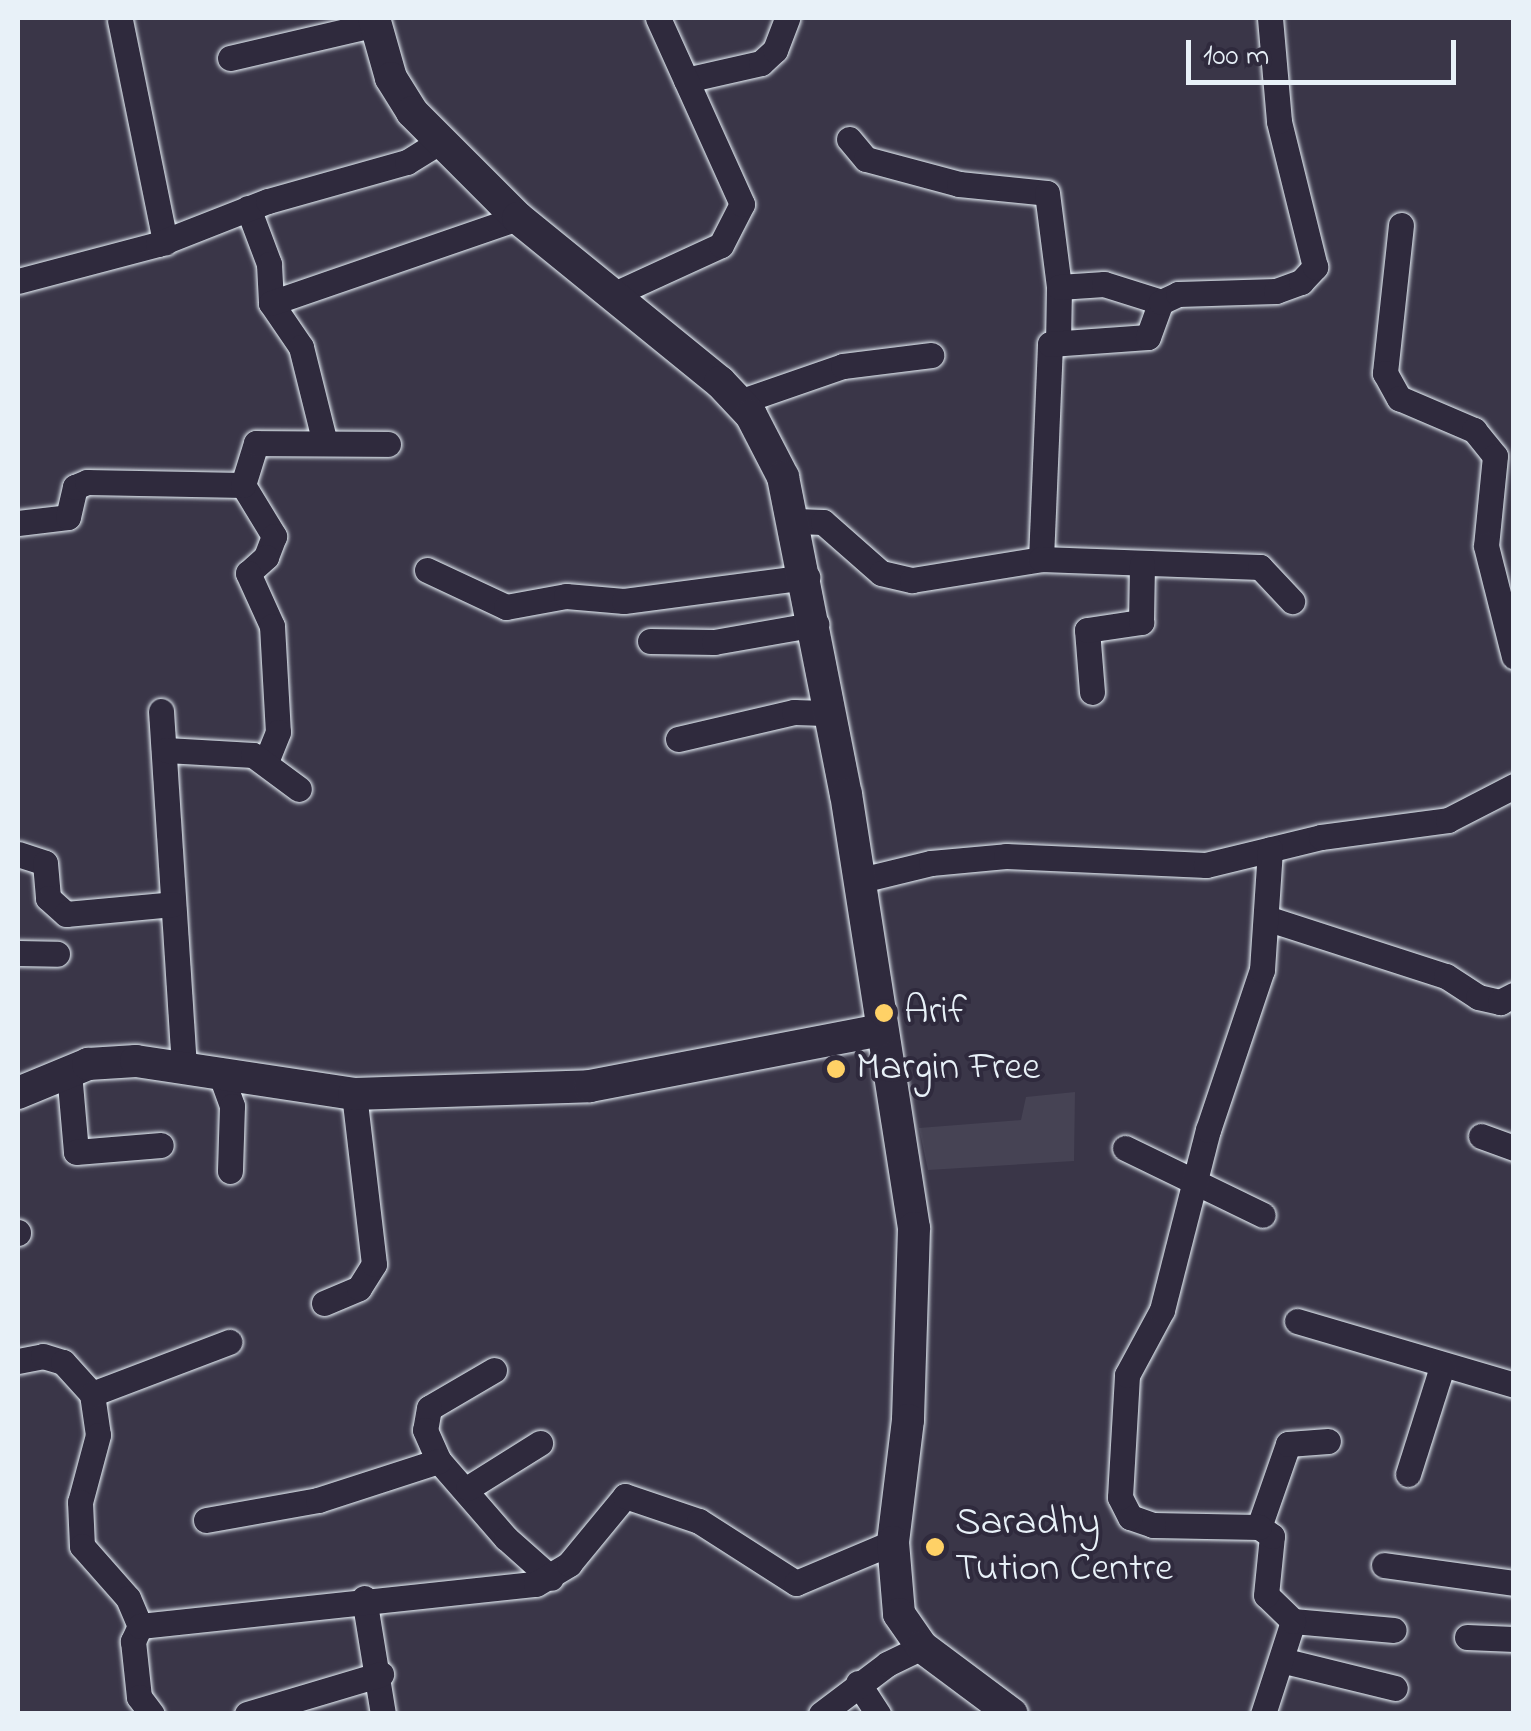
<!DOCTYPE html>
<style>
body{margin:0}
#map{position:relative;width:1531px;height:1731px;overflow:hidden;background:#3a3648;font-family:"Indie Flower",sans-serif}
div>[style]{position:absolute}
.built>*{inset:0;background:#464354}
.roads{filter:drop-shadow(0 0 2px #e8f1f8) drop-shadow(0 0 2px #e8f1f8)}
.minor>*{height:25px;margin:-12.5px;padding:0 12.5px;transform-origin:12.5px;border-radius:12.5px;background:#2f2a3d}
.major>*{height:32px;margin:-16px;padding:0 16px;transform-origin:16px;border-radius:16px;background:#2f2a3d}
.dots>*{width:28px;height:28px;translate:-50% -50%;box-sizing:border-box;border:5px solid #2f2a3d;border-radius:50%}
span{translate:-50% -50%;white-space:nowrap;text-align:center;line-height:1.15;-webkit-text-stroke:8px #2f2a3d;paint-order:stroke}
.poi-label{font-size:40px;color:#e8f1f8}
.left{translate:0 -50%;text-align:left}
.frame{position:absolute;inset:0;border:20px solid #e8f1f8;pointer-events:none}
.scale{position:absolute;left:1186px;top:40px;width:270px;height:45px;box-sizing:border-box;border:5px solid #e8f1f8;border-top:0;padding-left:12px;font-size:30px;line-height:35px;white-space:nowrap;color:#e8f1f8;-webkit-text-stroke:8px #2f2a3d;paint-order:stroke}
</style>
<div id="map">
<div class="built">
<i style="clip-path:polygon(1075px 1092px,1074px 1161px,928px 1170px,919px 1128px,1021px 1120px,1026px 1097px)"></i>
</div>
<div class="roads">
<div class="minor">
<i style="left:120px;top:20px;width:227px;rotate:78.5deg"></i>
<i style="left:230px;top:58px;width:150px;rotate:-13.1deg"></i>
<i style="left:686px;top:80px;width:77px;rotate:-12.8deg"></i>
<i style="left:761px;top:63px;width:19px;rotate:-43deg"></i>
<i style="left:775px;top:50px;width:34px;rotate:-69deg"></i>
<i style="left:849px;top:139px;width:26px;rotate:50deg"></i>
<i style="left:866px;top:159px;width:96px;rotate:15deg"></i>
<i style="left:959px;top:184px;width:88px;rotate:5.8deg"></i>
<i style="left:1047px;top:193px;width:95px;rotate:82.7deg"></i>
<i style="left:1059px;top:287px;width:55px;rotate:91deg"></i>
<i style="left:248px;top:208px;width:60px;rotate:69.4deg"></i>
<i style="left:269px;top:264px;width:39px;rotate:87deg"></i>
<i style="left:271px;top:303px;width:53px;rotate:55.7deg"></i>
<i style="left:301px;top:347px;width:99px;rotate:76deg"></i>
<i style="left:1401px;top:225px;width:149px;rotate:96.2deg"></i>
<i style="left:1385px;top:373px;width:29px;rotate:61deg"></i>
<i style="left:1399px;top:398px;width:82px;rotate:23.1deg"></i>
<i style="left:1474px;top:430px;width:33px;rotate:51deg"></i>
<i style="left:1495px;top:456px;width:90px;rotate:95.7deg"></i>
<i style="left:1486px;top:546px;width:114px;rotate:75.8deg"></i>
<i style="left:18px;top:281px;width:145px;rotate:-14.8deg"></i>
<i style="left:158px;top:244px;width:118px;rotate:-21.4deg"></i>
<i style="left:268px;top:201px;width:144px;rotate:-15.7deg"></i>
<i style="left:407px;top:162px;width:40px;rotate:-32deg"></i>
<i style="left:1059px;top:287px;width:45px;rotate:-3.8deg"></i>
<i style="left:1104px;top:284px;width:60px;rotate:17.5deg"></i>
<i style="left:610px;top:296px;width:122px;rotate:-24.7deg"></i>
<i style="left:721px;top:245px;width:46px;rotate:-62.9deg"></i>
<i style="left:742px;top:204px;width:204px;rotate:-114.3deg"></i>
<i style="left:271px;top:303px;width:261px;rotate:-19deg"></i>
<i style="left:739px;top:402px;width:110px;rotate:-19.1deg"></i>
<i style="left:843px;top:366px;width:89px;rotate:-7.1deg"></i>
<i style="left:243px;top:485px;width:60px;rotate:58.7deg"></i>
<i style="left:274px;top:536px;width:22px;rotate:111deg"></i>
<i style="left:266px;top:557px;width:24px;rotate:138deg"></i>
<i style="left:248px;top:573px;width:58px;rotate:65.6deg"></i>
<i style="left:272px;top:626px;width:106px;rotate:86.8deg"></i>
<i style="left:278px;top:732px;width:31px;rotate:112deg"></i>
<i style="left:796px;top:521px;width:27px;rotate:2deg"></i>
<i style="left:823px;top:522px;width:77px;rotate:41.3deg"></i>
<i style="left:881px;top:573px;width:32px;rotate:13deg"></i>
<i style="left:912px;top:580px;width:131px;rotate:-9.2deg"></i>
<i style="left:1041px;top:559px;width:215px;rotate:-87.6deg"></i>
<i style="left:1050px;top:344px;width:98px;rotate:-4.1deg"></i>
<i style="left:1148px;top:337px;width:37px;rotate:-70deg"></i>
<i style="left:1161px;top:302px;width:19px;rotate:-25deg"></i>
<i style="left:1178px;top:294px;width:98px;rotate:-1.8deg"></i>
<i style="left:1276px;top:291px;width:27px;rotate:-20deg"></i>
<i style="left:1301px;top:282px;width:21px;rotate:-47deg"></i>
<i style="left:1315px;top:267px;width:150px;rotate:-103.9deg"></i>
<i style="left:1279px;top:121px;width:103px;rotate:-95deg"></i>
<i style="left:18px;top:523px;width:50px;rotate:-6.8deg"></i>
<i style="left:68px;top:517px;width:31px;rotate:-77deg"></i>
<i style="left:75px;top:487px;width:13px;rotate:-23deg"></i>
<i style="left:87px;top:482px;width:156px;rotate:1.1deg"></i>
<i style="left:243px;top:485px;width:44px;rotate:-72.8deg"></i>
<i style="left:256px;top:443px;width:132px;rotate:0.4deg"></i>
<i style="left:1041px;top:559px;width:219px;rotate:2.1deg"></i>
<i style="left:1260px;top:567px;width:47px;rotate:46.7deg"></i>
<i style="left:427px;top:570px;width:87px;rotate:25.1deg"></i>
<i style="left:506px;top:607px;width:61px;rotate:-10.4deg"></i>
<i style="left:566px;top:596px;width:58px;rotate:4.9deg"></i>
<i style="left:624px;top:601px;width:185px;rotate:-7.5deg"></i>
<i style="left:650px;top:641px;width:64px;rotate:0.9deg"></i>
<i style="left:714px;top:642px;width:104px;rotate:-10deg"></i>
<i style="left:1092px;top:692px;width:62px;rotate:-94.6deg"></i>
<i style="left:1087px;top:630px;width:55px;rotate:-8.4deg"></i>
<i style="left:1141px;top:622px;width:58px;rotate:-89deg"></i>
<i style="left:161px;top:711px;width:354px;rotate:86.3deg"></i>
<i style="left:678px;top:739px;width:119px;rotate:-13.1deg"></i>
<i style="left:794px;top:712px;width:38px;rotate:2deg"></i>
<i style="left:166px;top:750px;width:87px;rotate:3.3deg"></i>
<i style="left:253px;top:755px;width:57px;rotate:36.5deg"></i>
<i style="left:18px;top:854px;width:28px;rotate:18deg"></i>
<i style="left:45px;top:863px;width:35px;rotate:85deg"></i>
<i style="left:48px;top:898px;width:24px;rotate:42deg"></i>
<i style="left:66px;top:914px;width:107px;rotate:-5.3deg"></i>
<i style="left:857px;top:881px;width:76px;rotate:-13.7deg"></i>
<i style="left:931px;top:863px;width:75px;rotate:-5.3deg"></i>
<i style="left:1006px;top:856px;width:200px;rotate:2.6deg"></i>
<i style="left:1206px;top:865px;width:118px;rotate:-13.7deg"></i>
<i style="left:1321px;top:837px;width:128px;rotate:-7.6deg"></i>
<i style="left:1448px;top:820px;width:74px;rotate:-27.3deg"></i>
<i style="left:1266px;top:918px;width:189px;rotate:17.9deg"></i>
<i style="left:1446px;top:976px;width:38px;rotate:33deg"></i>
<i style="left:1478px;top:997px;width:23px;rotate:13deg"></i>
<i style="left:1500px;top:1002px;width:16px;rotate:-27deg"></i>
<i style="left:18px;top:953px;width:39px;rotate:1deg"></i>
<i style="left:219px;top:1070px;width:38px;rotate:70deg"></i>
<i style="left:232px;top:1106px;width:65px;rotate:91.8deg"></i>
<i style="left:69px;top:1072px;width:80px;rotate:85deg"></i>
<i style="left:76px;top:1152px;width:85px;rotate:-4.7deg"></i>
<i style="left:1481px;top:1136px;width:35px;rotate:20deg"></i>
<i style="left:1125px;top:1148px;width:153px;rotate:25.9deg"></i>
<i style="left:18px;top:1232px;width:1px;rotate:90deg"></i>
<i style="left:324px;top:1303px;width:38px;rotate:-23deg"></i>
<i style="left:359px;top:1288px;width:28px;rotate:-58deg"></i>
<i style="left:374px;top:1264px;width:171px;rotate:-96.7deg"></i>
<i style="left:1297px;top:1321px;width:226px;rotate:16.4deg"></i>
<i style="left:18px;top:1361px;width:25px;rotate:-11deg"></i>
<i style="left:43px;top:1356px;width:21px;rotate:17deg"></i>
<i style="left:63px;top:1362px;width:43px;rotate:47.8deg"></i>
<i style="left:92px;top:1394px;width:41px;rotate:81.7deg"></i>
<i style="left:98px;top:1435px;width:69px;rotate:105deg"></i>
<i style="left:80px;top:1502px;width:44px;rotate:87.4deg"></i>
<i style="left:82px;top:1546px;width:69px;rotate:48.5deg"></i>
<i style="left:128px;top:1598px;width:30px;rotate:67deg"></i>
<i style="left:140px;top:1626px;width:17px;rotate:115deg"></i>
<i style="left:133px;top:1641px;width:56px;rotate:83.9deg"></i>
<i style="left:139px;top:1697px;width:21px;rotate:53deg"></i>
<i style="left:494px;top:1370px;width:75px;rotate:149.7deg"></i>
<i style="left:429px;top:1408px;width:22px;rotate:100deg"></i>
<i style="left:425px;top:1430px;width:34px;rotate:66deg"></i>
<i style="left:439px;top:1461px;width:102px;rotate:49deg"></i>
<i style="left:506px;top:1538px;width:60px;rotate:41.6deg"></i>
<i style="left:92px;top:1394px;width:147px;rotate:-20.8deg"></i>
<i style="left:1408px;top:1474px;width:112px;rotate:-72.4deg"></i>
<i style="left:468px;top:1488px;width:85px;rotate:-32deg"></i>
<i style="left:206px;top:1520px;width:114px;rotate:-10.1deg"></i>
<i style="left:318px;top:1500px;width:127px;rotate:-17.9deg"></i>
<i style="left:1259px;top:1527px;width:88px;rotate:-70.7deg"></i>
<i style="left:1288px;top:1444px;width:40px;rotate:-4.3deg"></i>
<i style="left:1384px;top:1565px;width:131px;rotate:7.9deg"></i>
<i style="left:364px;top:1598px;width:118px;rotate:80.7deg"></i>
<i style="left:1293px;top:1621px;width:101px;rotate:5.1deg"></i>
<i style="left:140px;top:1626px;width:398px;rotate:-6.1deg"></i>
<i style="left:536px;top:1584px;width:39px;rotate:-31deg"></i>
<i style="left:569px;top:1564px;width:88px;rotate:-50.5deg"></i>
<i style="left:625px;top:1496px;width:78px;rotate:18.7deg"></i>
<i style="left:699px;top:1521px;width:115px;rotate:32.6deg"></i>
<i style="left:796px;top:1583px;width:105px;rotate:-22.9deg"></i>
<i style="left:1467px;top:1637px;width:47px;rotate:2.4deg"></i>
<i style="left:1285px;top:1661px;width:113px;rotate:13.8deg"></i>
<i style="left:858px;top:1683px;width:37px;rotate:57deg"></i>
<i style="left:247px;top:1714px;width:140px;rotate:-16.6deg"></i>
<i style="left:821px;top:1714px;width:83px;rotate:-37.1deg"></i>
<i style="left:887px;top:1664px;width:39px;rotate:-26deg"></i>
<i style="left:1263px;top:1714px;width:98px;rotate:-72.1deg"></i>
<i style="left:1293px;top:1621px;width:37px;rotate:-136deg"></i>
<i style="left:1266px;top:1595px;width:59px;rotate:-84.2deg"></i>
<i style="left:1272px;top:1536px;width:16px;rotate:-145deg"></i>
<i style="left:1259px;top:1527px;width:106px;rotate:-178.9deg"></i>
<i style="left:1153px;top:1525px;width:24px;rotate:-161deg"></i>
<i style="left:1130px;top:1517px;width:22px;rotate:-117deg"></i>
<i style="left:1120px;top:1497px;width:122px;rotate:-86.7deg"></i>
<i style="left:1127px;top:1375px;width:74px;rotate:-61.7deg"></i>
<i style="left:1162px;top:1310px;width:186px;rotate:-75.7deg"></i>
<i style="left:1208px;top:1130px;width:169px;rotate:-71.4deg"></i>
<i style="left:1262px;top:970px;width:121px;rotate:-86.2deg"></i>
</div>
<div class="major">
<i style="left:374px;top:18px;width:62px;rotate:74.2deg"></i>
<i style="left:391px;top:78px;width:40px;rotate:58deg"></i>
<i style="left:412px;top:112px;width:150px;rotate:45deg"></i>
<i style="left:518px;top:218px;width:260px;rotate:39.1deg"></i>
<i style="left:720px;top:382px;width:45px;rotate:46.8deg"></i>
<i style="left:751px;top:415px;width:70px;rotate:62.7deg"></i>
<i style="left:783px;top:477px;width:323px;rotate:78.8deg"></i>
<i style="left:846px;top:794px;width:439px;rotate:81.1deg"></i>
<i style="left:914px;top:1228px;width:192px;rotate:91.8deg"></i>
<i style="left:908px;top:1420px;width:123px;rotate:97deg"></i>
<i style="left:893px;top:1542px;width:72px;rotate:85.2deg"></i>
<i style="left:899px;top:1614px;width:40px;rotate:55.1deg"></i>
<i style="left:922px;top:1647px;width:112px;rotate:36.7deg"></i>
<i style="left:18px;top:1093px;width:76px;rotate:-22.5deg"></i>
<i style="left:88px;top:1064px;width:48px;rotate:-3.6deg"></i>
<i style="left:136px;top:1061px;width:220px;rotate:8.6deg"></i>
<i style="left:354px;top:1094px;width:236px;rotate:-1.9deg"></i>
<i style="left:590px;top:1086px;width:295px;rotate:-10.9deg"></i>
</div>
</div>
<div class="dots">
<i style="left:884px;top:1013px;background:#ffd166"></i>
<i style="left:836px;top:1069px;background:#ffd166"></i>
<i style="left:935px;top:1547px;background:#ffd166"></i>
</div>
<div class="poi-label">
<span class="left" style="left:904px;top:1013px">Arif</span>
<span class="left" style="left:856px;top:1069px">Margin Free</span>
<span class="left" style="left:955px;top:1547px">Saradhy<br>Tution Centre</span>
</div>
<div class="frame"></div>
<div class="scale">100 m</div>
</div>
